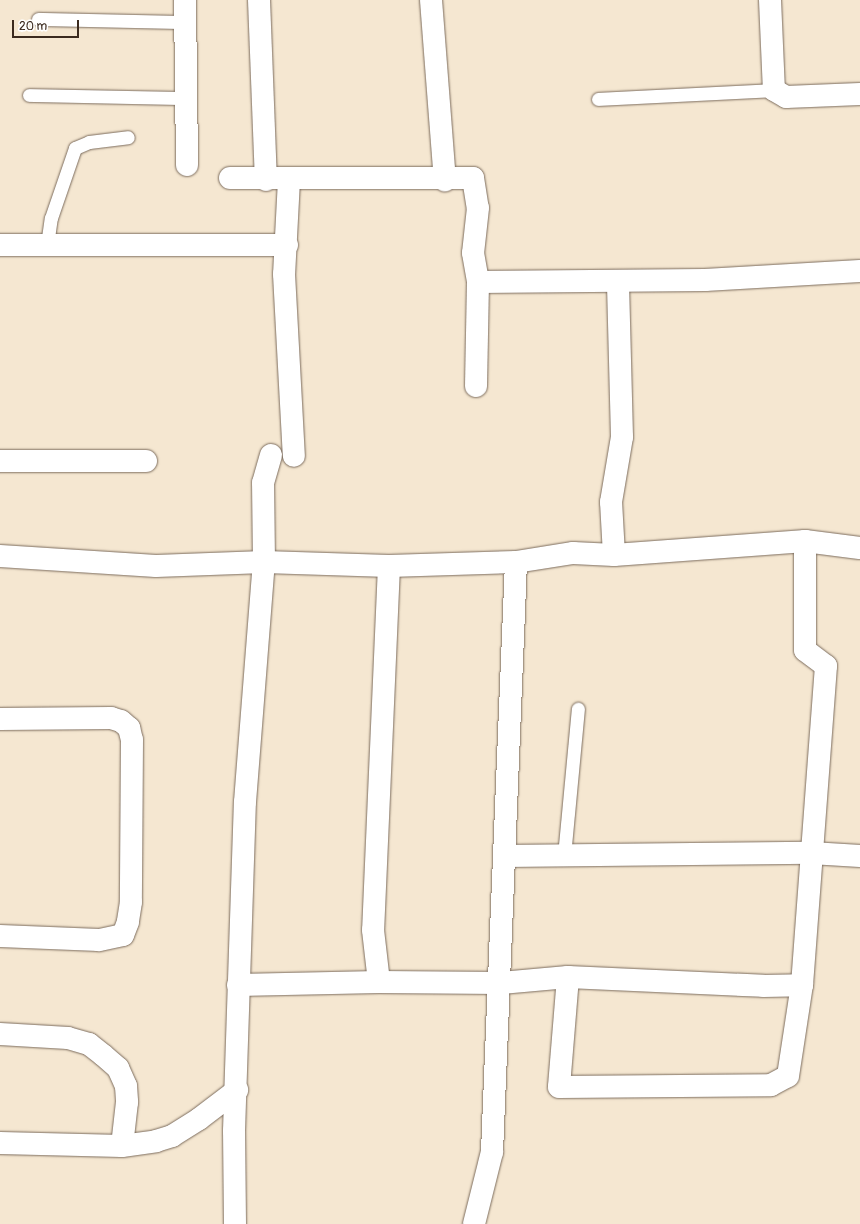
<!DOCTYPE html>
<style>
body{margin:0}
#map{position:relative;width:860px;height:1224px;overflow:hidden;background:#f5e7d1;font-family:Pangolin,sans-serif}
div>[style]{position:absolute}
.roads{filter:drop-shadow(0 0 1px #7c6c5d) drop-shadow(0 0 1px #7c6c5d)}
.lane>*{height:13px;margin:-6.5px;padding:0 6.5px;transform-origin:6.5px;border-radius:6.5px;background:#fff}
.street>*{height:22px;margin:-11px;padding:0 11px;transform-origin:11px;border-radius:11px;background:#fff}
span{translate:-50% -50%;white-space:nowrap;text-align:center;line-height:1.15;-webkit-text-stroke:3px #fff;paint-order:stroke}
.scale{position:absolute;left:12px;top:20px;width:67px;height:18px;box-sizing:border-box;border:2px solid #3b2a1e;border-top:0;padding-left:5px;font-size:12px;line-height:14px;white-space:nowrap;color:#3b2a1e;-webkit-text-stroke:3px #fff;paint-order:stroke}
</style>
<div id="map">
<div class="roads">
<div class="lane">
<i style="left:38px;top:19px;width:147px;rotate:1.2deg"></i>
<i style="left:29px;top:95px;width:157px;rotate:1.1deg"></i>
<i style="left:598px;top:99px;width:176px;rotate:-2.9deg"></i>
<i style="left:47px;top:245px;width:27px;rotate:-82deg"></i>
<i style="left:51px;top:218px;width:74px;rotate:-71.1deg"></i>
<i style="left:75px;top:148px;width:15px;rotate:-23deg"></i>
<i style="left:89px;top:142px;width:39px;rotate:-7deg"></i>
<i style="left:564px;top:856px;width:148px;rotate:-84.6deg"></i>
</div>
<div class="street">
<i style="left:185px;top:0;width:165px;rotate:89.3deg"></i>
<i style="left:259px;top:0;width:180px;rotate:87.8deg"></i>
<i style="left:431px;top:0;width:181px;rotate:85.6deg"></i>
<i style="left:770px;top:0;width:90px;rotate:87.5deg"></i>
<i style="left:774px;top:90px;width:14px;rotate:30deg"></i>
<i style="left:786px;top:97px;width:74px;rotate:-2.3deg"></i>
<i style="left:230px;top:178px;width:243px"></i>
<i style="left:473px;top:178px;width:30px;rotate:81deg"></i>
<i style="left:478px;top:208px;width:45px;rotate:96.3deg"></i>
<i style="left:473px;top:253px;width:29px;rotate:80deg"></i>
<i style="left:478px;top:282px;width:227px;rotate:-0.5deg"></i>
<i style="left:705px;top:280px;width:155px;rotate:-3.3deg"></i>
<i style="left:289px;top:180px;width:94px;rotate:93deg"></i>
<i style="left:284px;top:274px;width:182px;rotate:86.9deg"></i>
<i style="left:0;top:245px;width:287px"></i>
<i style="left:476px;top:386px;width:104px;rotate:-88.9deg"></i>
<i style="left:0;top:461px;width:146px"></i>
<i style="left:614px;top:555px;width:53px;rotate:-93.2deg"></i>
<i style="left:611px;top:502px;width:66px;rotate:-80.4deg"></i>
<i style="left:622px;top:437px;width:156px;rotate:-91.5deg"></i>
<i style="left:0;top:556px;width:156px;rotate:3.7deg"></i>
<i style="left:156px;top:566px;width:108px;rotate:-2.1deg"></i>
<i style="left:264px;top:562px;width:125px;rotate:1.8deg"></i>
<i style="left:389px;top:566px;width:127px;rotate:-1.8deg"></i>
<i style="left:516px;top:562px;width:58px;rotate:-9deg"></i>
<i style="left:573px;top:553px;width:41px;rotate:2.8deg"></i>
<i style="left:614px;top:555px;width:192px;rotate:-4.2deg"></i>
<i style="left:805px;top:541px;width:55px;rotate:7.3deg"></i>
<i style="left:389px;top:566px;width:364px;rotate:92.5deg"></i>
<i style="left:373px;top:930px;width:52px;rotate:83.4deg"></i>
<i style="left:379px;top:982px;width:122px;rotate:0.5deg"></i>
<i style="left:501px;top:983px;width:67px;rotate:-5.1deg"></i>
<i style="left:568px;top:977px;width:195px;rotate:2.6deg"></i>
<i style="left:763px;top:986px;width:39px;rotate:-1deg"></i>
<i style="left:802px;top:985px;width:320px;rotate:-85.7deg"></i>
<i style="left:826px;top:666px;width:26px;rotate:-143deg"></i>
<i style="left:805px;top:650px;width:109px;rotate:-90deg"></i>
<i style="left:0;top:719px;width:111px;rotate:-0.5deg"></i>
<i style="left:111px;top:718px;width:10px;rotate:17deg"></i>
<i style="left:121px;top:721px;width:11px;rotate:41deg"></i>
<i style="left:129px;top:728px;width:12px;rotate:76deg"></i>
<i style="left:132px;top:740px;width:162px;rotate:90.4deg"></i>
<i style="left:131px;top:902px;width:20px;rotate:99deg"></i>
<i style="left:128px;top:922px;width:14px;rotate:111deg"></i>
<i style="left:123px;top:935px;width:25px;rotate:168deg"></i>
<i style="left:99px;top:940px;width:99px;rotate:-177.7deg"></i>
<i style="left:504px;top:856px;width:307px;rotate:-0.6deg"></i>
<i style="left:811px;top:853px;width:49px;rotate:3.5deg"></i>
<i style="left:568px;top:977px;width:110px;rotate:94.7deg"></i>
<i style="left:559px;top:1087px;width:212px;rotate:-0.5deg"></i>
<i style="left:771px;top:1085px;width:19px;rotate:-28deg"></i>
<i style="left:788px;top:1076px;width:92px;rotate:-81.3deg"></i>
<i style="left:238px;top:985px;width:141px;rotate:-1.2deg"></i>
<i style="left:0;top:1034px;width:68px;rotate:3.4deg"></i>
<i style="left:68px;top:1038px;width:22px;rotate:16deg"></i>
<i style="left:89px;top:1044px;width:18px;rotate:38deg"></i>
<i style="left:103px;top:1055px;width:20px;rotate:41deg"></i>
<i style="left:118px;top:1068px;width:20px;rotate:66deg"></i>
<i style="left:126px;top:1086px;width:16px;rotate:86deg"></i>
<i style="left:127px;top:1102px;width:44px;rotate:96.5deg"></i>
<i style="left:0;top:1143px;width:122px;rotate:1.4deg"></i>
<i style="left:122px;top:1146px;width:34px;rotate:-8deg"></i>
<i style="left:156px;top:1141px;width:17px;rotate:-17deg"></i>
<i style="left:172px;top:1136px;width:32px;rotate:-32deg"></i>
<i style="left:199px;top:1119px;width:48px;rotate:-37.3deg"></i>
<i style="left:235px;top:1224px;width:93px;rotate:-90.6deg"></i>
<i style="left:234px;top:1131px;width:329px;rotate:-88.1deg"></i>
<i style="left:245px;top:802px;width:241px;rotate:-85.5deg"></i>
<i style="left:264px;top:562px;width:79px;rotate:-90.7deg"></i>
<i style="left:263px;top:483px;width:29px;rotate:-74deg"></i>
<i style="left:474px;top:1224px;width:74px;rotate:-76deg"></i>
<i style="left:492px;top:1152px;width:590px;rotate:-87.67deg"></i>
</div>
</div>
<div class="scale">20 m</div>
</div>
